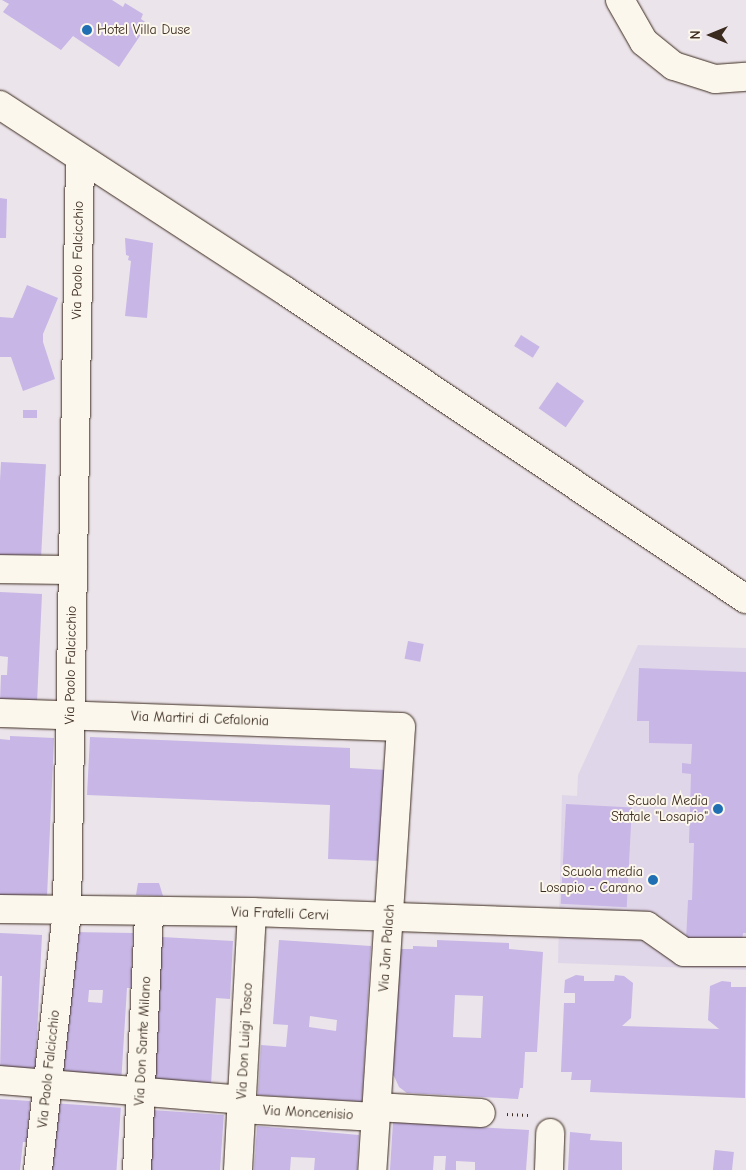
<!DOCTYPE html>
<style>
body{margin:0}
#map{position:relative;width:746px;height:1170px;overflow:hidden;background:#ebe4ea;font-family:"Comic Neue",sans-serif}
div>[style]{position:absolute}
.built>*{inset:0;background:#e0d6e9}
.building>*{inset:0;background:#c7b6e6;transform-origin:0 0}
.path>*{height:3px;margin-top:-1.5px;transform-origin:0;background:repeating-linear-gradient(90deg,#3b2a1e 0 1px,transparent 0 5px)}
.roads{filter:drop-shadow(0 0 1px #3b2a1e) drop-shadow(0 0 1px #3b2a1e)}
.minor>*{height:28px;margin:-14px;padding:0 14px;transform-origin:14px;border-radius:14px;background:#fbf7ec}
.major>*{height:28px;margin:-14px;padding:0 14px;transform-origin:14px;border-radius:14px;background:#fbf7ec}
.dots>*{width:14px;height:14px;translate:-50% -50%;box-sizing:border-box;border:2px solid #fbf7ec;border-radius:50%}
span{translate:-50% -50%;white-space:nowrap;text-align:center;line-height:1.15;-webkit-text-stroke:4px #fbf7ec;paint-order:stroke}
.poi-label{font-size:14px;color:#3b2a1e}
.left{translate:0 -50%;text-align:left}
.right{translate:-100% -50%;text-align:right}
.street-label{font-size:14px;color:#3b2a1e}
.north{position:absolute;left:686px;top:10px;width:50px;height:50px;-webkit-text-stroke:4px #fbf7ec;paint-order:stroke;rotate:270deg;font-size:14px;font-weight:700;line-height:20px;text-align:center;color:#3b2a1e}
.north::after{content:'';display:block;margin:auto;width:18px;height:22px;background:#3b2a1e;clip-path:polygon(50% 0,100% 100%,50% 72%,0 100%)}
</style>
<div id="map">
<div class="built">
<i style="clip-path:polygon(638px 645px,746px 648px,746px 970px,558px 963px,562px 795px,577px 796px,578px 775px)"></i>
</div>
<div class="building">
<i style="clip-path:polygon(2px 0,112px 0,123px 7px,125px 3px,143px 14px,141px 19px,148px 24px,119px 67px,73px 36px,61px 50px,3px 12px,9px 4px)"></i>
<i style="clip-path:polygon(0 198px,7px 199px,6px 238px,0 238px)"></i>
<i style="clip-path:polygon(125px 238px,153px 243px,147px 318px,125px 316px,131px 261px,128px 260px,129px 256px,126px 255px)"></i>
<i style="clip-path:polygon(27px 285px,58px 298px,43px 334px,43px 342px,55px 379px,23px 391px,11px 357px,0 357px,0 317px,13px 318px)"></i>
<i style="left:521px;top:335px;width:22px;height:13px;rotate:32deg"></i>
<i style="left:557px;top:382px;width:33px;height:32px;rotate:35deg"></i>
<i style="left:23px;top:410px;width:14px;height:8px"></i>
<i style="left:1px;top:462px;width:45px;height:94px;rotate:3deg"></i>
<i style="clip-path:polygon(0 592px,42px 594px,37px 703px,0 702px,1px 675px,7px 675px,8px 657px,0 656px)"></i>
<i style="left:408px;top:641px;width:16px;height:18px;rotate:11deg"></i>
<i style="clip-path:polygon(639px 668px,746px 672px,746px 933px,743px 933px,742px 943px,686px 941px,688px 900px,692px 900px,694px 843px,689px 843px,691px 774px,682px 773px,682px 763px,691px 764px,692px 744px,649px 743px,649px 721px,637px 721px)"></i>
<i style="clip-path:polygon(10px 736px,54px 738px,47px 897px,0 895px,0 739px,10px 740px)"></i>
<i style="clip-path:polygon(90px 737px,350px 748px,350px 768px,387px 770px,382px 861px,328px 859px,330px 805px,87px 795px)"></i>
<i style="left:566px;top:804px;width:66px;height:100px;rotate:3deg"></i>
<i style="clip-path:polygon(138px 883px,159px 883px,163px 896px,136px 895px)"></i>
<i style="clip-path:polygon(evenodd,71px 932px,133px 933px,131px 988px,127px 988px,121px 1084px,56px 1077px,71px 932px,89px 990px,103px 990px,102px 1003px,88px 1002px,89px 990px)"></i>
<i style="clip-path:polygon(0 933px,42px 935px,35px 1075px,0 1073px,2px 976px,0 976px)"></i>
<i style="clip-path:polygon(162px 937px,233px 941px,230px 999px,216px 998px,211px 1085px,154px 1086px,155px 998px,159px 999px)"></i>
<i style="clip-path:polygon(evenodd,279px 940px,371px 946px,362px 1102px,258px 1095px,261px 1045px,286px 1047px,288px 1025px,273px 1024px,279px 940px,310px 1016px,337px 1020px,336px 1031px,309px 1027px,310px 1016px)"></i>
<i style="clip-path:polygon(evenodd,437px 940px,509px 943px,509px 949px,543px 952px,537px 1052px,525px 1052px,523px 1088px,520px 1088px,518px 1099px,407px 1093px,399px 1087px,394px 1076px,392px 1075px,401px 949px,413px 949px,413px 946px,437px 947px,437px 940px,455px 995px,483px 996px,481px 1038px,453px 1037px,455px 995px)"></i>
<i style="clip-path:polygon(576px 975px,584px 976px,584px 981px,614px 981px,615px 975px,624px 976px,633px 983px,631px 1018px,622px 1026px,719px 1029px,708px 1020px,710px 986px,722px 981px,731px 982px,731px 987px,746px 987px,745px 1098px,590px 1092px,591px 1080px,571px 1080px,572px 1072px,561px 1072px,564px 1003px,575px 1003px,575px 993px,564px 993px,565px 980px)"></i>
<i style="clip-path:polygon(0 1099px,30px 1101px,27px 1142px,23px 1142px,20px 1170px,0 1170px)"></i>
<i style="left:52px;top:1103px;width:69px;height:67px;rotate:4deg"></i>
<i style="left:152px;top:1110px;width:72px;height:60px;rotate:4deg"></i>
<i style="clip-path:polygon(393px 1122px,529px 1130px,526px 1170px,475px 1170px,475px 1162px,456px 1161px,456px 1170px,445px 1170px,446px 1156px,434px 1156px,433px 1170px,390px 1170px)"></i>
<i style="clip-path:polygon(257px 1126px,359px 1135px,357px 1170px,314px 1170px,315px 1158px,291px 1157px,290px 1170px,254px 1170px)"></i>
<i style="clip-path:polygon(570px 1132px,591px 1134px,590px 1140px,622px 1142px,622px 1170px,568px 1170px)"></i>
<i style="left:715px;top:1150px;width:19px;height:20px;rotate:6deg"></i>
</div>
<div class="path">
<i style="left:507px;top:1114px;width:21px;rotate:3deg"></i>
</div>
<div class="roads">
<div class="minor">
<i style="left:620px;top:0;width:48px;rotate:60.3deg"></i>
<i style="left:644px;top:42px;width:38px;rotate:39deg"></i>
<i style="left:674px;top:66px;width:43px;rotate:17.6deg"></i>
<i style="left:715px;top:79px;width:31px;rotate:-4deg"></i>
<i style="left:0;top:569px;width:73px;rotate:0.8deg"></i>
<i style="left:0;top:713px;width:401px;rotate:2deg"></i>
<i style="left:401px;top:727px;width:444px;rotate:93.7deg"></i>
<i style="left:0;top:909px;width:252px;rotate:0.7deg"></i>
<i style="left:252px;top:912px;width:395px;rotate:2deg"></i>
<i style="left:647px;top:926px;width:45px;rotate:35.1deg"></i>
<i style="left:684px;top:952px;width:62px"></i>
<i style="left:0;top:1080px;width:243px;rotate:4.7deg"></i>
<i style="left:376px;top:1107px;width:105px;rotate:3.3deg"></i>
<i style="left:241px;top:1109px;width:134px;rotate:3.4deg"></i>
<i style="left:137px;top:1170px;width:259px;rotate:-87.3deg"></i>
<i style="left:238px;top:1170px;width:258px;rotate:-86.9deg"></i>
<i style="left:549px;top:1170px;width:37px;rotate:-88deg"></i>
</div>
<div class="major">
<i style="left:0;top:105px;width:339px;rotate:33.1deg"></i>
<i style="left:284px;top:290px;width:556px;rotate:33.78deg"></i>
<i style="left:38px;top:1170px;width:261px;rotate:-83.6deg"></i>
<i style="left:67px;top:911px;width:752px;rotate:-89.01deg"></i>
</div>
</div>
<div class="dots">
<i style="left:87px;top:30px;background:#1f6fb2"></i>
<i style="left:718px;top:809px;background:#1f6fb2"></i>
<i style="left:653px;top:880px;background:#1f6fb2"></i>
</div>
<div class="poi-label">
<span class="left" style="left:97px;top:30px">Hotel Villa Duse</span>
<span class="right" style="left:708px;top:809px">Scuola Media<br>Statale "Losapio"</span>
<span class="right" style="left:643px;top:880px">Scuola media<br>Losapio - Carano</span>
</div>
<div class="street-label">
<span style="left:78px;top:260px;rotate:-89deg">Via Paolo Falcicchio</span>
<span style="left:71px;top:665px;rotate:-89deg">Via Paolo Falcicchio</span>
<span style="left:200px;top:719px;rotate:2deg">Via Martiri di Cefalonia</span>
<span style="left:280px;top:914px;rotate:2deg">Via Fratelli Cervi</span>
<span style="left:387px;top:948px;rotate:-86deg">Via Jan Palach</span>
<span style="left:143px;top:1041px;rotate:-87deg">Via Don Sante Milano</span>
<span style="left:245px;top:1041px;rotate:-87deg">Via Don Luigi Tosco</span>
<span style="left:49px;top:1069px;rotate:-84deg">Via Paolo Falcicchio</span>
<span style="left:308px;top:1113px;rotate:3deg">Via Moncenisio</span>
</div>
<div class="north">N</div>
</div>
